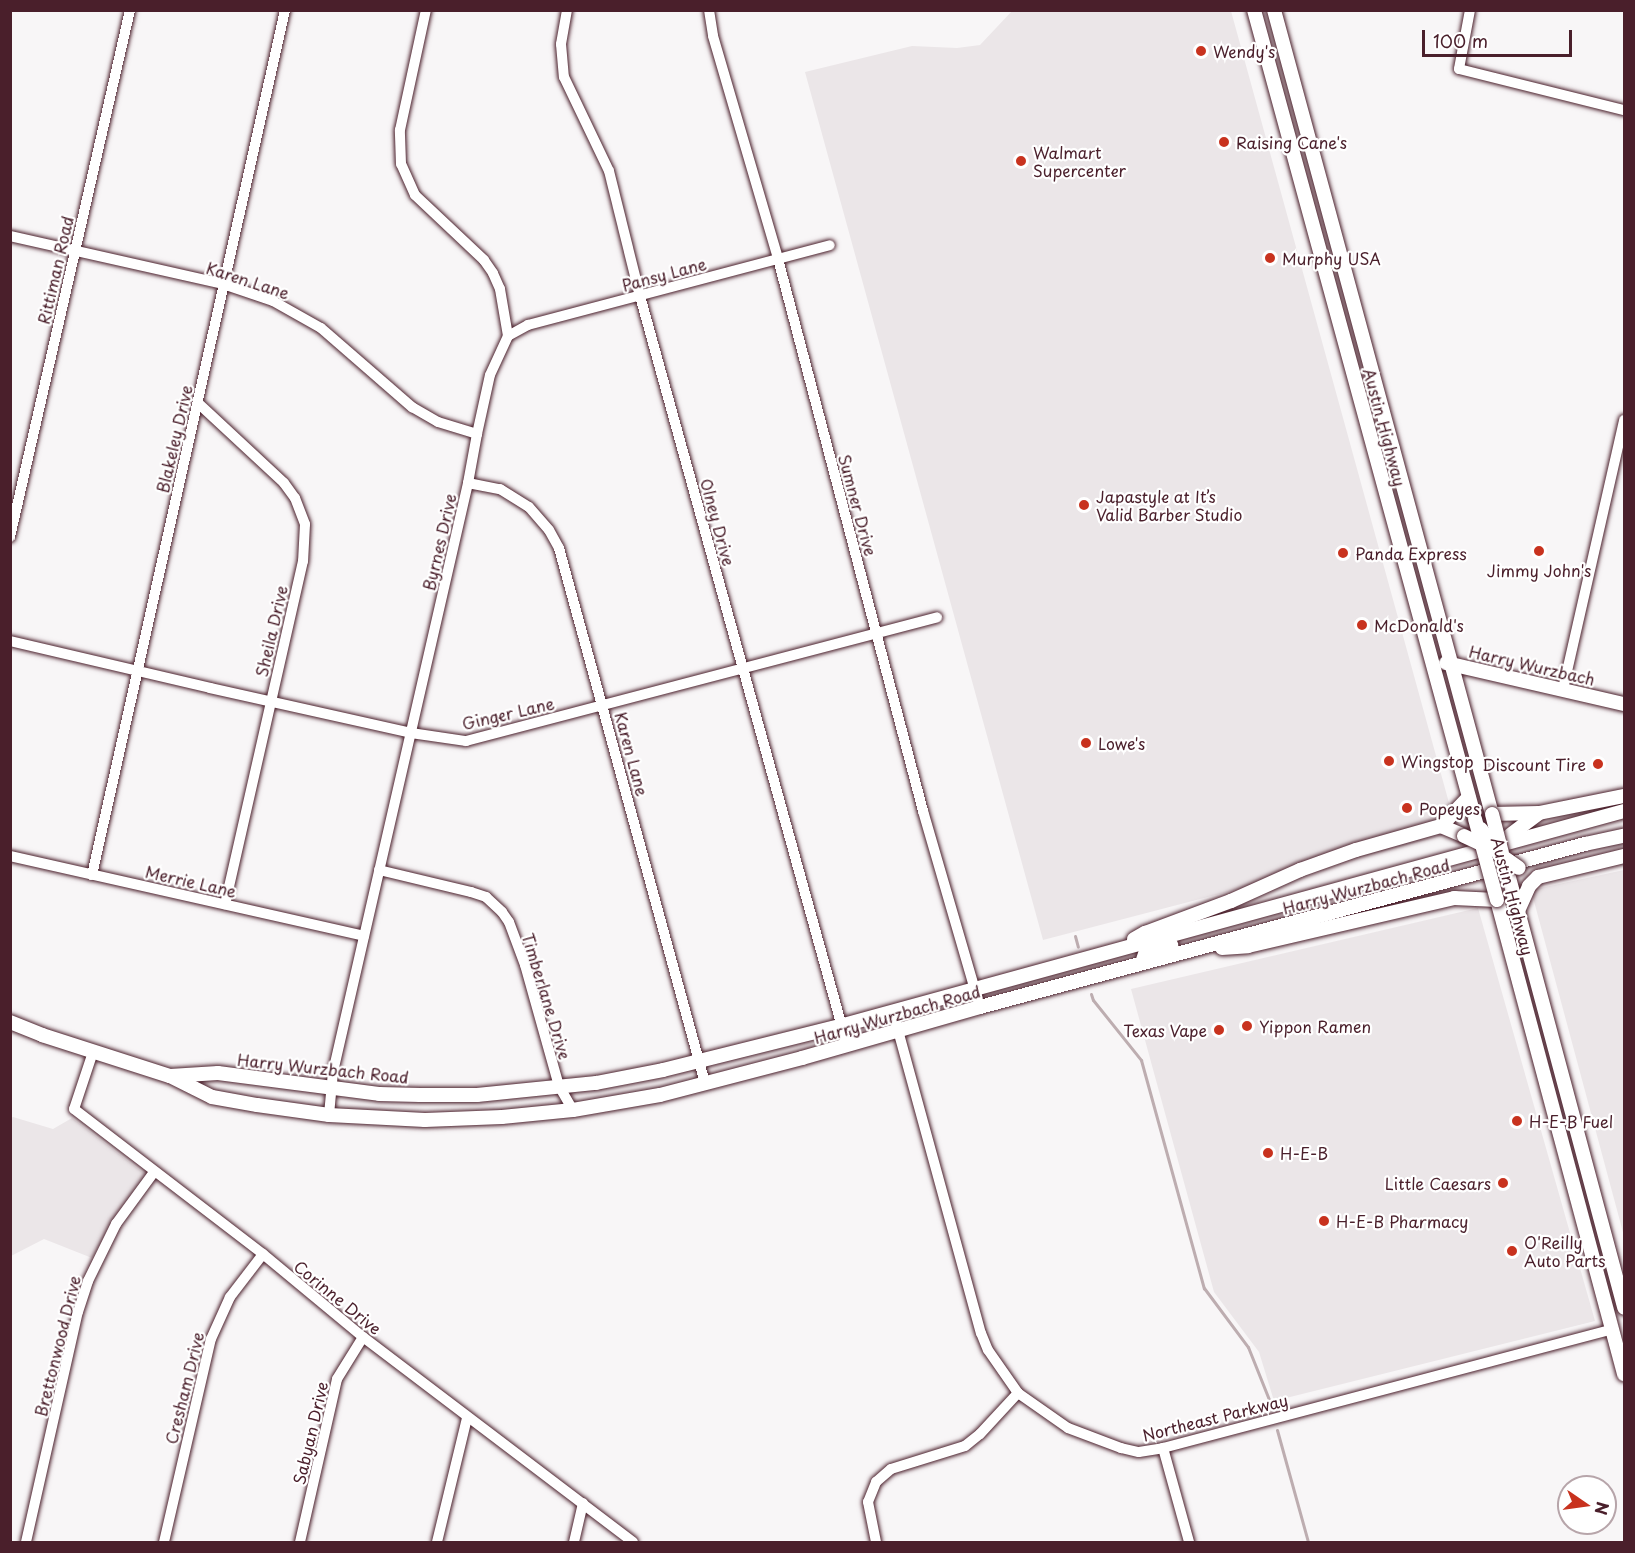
<!DOCTYPE html>
<meta charset="utf-8">
<style>
body{margin:0}
#map{position:relative;width:1635px;height:1553px;overflow:hidden;background:#f8f6f7;font-family:"Playpen Sans",sans-serif}
div>[style]{position:absolute}
.built>*{inset:0;background:#ebe6e8}
.stream>*{height:3px;margin:-1.5px;padding:0 1.5px;transform-origin:1.5px;border-radius:1.5px;background:#bdadb0}
.roads{filter:drop-shadow(0 0 2px #4a1f2b) drop-shadow(0 0 2px #4a1f2b)}
.minor>*{height:10px;margin:-5px;padding:0 5px;transform-origin:5px;border-radius:5px;background:#fff}
.major>*{height:14px;margin:-7px;padding:0 7px;transform-origin:7px;border-radius:7px;background:#fff}
.bridges{filter:drop-shadow(0 0 2px #4a1f2b) drop-shadow(0 0 2px #4a1f2b)}
.major-bridge>*{height:14px;margin:-7px;padding:0 7px;transform-origin:7px;border-radius:7px;background:#fff}
.dots>*{width:16px;height:16px;translate:-50% -50%;box-sizing:border-box;border:3px solid #fff;border-radius:50%}
span{translate:-50% -50%;white-space:nowrap;text-align:center;line-height:1.15;-webkit-text-stroke:4.5px #fff;paint-order:stroke}
.poi-label{font-size:16px;color:#4a1f2b}
.left{translate:0 -50%;text-align:left}
.right{translate:-100% -50%;text-align:right}
.street-label{font-size:16px;color:#4a1f2b}
.frame{position:absolute;inset:0;border:12px solid #4a1f2b;pointer-events:none}
.north{position:absolute;left:1557px;top:1475px;width:60px;height:60px;box-sizing:border-box;background:#fff;border:2px solid #b7a5aa;border-radius:50%;rotate:103deg;font-size:16px;font-weight:700;line-height:24px;text-align:center;color:#4a1f2b}
.north::after{content:'';display:block;margin:auto;width:21px;height:27px;background:#c8321e;clip-path:polygon(50% 0,100% 100%,50% 72%,0 100%)}
.scale{position:absolute;left:1422px;top:30px;width:150px;height:27px;box-sizing:border-box;border:3px solid #4a1f2b;border-top:0;padding-left:8px;font-size:18px;line-height:21px;white-space:nowrap;color:#4a1f2b;-webkit-text-stroke:4px #fff;paint-order:stroke}
</style>
<div id="map">
<div class="built">
<i style="clip-path:polygon(1012px 11px,1231px 11px,1457px 832px,1043px 940px,805px 72px,912px 46px,957px 48px,980px 45px)"></i>
<i style="clip-path:polygon(1624px 870px,1624px 1236px,1531px 890px)"></i>
<i style="clip-path:polygon(1478px 908px,1595px 1321px,1274px 1401px,1259px 1352px,1214px 1292px,1131px 989px)"></i>
<i style="clip-path:polygon(13px 1117px,53px 1129px,72px 1118px,146px 1175px,109px 1228px,92px 1258px,44px 1239px,11px 1256px,10px 1119px)"></i>
</div>
<div class="stream">
<i style="left:1075px;top:936px;width:11px;rotate:75deg"></i>
<i style="left:1091px;top:994px;width:6px;rotate:72deg"></i>
<i style="left:1093px;top:1000px;width:77px;rotate:51.3deg"></i>
<i style="left:1141px;top:1060px;width:237px;rotate:74.6deg"></i>
<i style="left:1204px;top:1288px;width:74px;rotate:53.3deg"></i>
<i style="left:1248px;top:1347px;width:65px;rotate:68.2deg"></i>
<i style="left:1277px;top:1430px;width:116px;rotate:74.5deg"></i>
</div>
<div class="roads">
<div class="minor">
<i style="left:567px;top:10px;width:35px;rotate:100deg"></i>
<i style="left:561px;top:44px;width:33px;rotate:85deg"></i>
<i style="left:564px;top:77px;width:104px;rotate:64.4deg"></i>
<i style="left:609px;top:171px;width:129px;rotate:76.1deg"></i>
<i style="left:640px;top:296px;width:777px;rotate:74.55deg"></i>
<i style="left:709px;top:10px;width:26px;rotate:81deg"></i>
<i style="left:713px;top:36px;width:232px;rotate:73.7deg"></i>
<i style="left:778px;top:259px;width:571px;rotate:75.28deg"></i>
<i style="left:923px;top:811px;width:204px;rotate:73.8deg"></i>
<i style="left:1470px;top:10px;width:60px;rotate:100.6deg"></i>
<i style="left:1459px;top:69px;width:170px;rotate:14deg"></i>
<i style="left:10px;top:236px;width:218px;rotate:12.7deg"></i>
<i style="left:223px;top:284px;width:53px;rotate:18.8deg"></i>
<i style="left:273px;top:301px;width:55px;rotate:29.4deg"></i>
<i style="left:321px;top:328px;width:121px;rotate:41deg"></i>
<i style="left:412px;top:407px;width:30px;rotate:30deg"></i>
<i style="left:438px;top:422px;width:41px;rotate:17.1deg"></i>
<i style="left:508px;top:336px;width:23px;rotate:-29deg"></i>
<i style="left:528px;top:325px;width:312px;rotate:-14.8deg"></i>
<i style="left:198px;top:403px;width:117px;rotate:42.9deg"></i>
<i style="left:284px;top:483px;width:19px;rotate:54deg"></i>
<i style="left:295px;top:498px;width:28px;rotate:69deg"></i>
<i style="left:305px;top:524px;width:37px;rotate:93deg"></i>
<i style="left:303px;top:561px;width:352px;rotate:102.8deg"></i>
<i style="left:468px;top:483px;width:33px;rotate:11deg"></i>
<i style="left:500px;top:489px;width:34px;rotate:32deg"></i>
<i style="left:529px;top:507px;width:30px;rotate:49deg"></i>
<i style="left:549px;top:530px;width:21px;rotate:61deg"></i>
<i style="left:559px;top:548px;width:555px;rotate:74.74deg"></i>
<i style="left:10px;top:537px;width:540px;rotate:-77.17deg"></i>
<i style="left:10px;top:641px;width:205px;rotate:13.2deg"></i>
<i style="left:210px;top:688px;width:206px;rotate:12.6deg"></i>
<i style="left:411px;top:733px;width:56px;rotate:8.3deg"></i>
<i style="left:466px;top:741px;width:487px;rotate:-14.7deg"></i>
<i style="left:1563px;top:689px;width:276px;rotate:-77.2deg"></i>
<i style="left:10px;top:856px;width:363px;rotate:12.7deg"></i>
<i style="left:379px;top:870px;width:95px;rotate:13.4deg"></i>
<i style="left:471px;top:892px;width:16px;rotate:18deg"></i>
<i style="left:486px;top:897px;width:22px;rotate:43deg"></i>
<i style="left:502px;top:912px;width:12px;rotate:55deg"></i>
<i style="left:509px;top:922px;width:46px;rotate:69.6deg"></i>
<i style="left:525px;top:965px;width:126px;rotate:74.3deg"></i>
<i style="left:559px;top:1086px;width:28px;rotate:60deg"></i>
<i style="left:92px;top:875px;width:886px;rotate:-77.42deg"></i>
<i style="left:893px;top:1012px;width:333px;rotate:74.7deg"></i>
<i style="left:981px;top:1333px;width:18px;rotate:68deg"></i>
<i style="left:988px;top:1350px;width:52px;rotate:55.1deg"></i>
<i style="left:1018px;top:1393px;width:61px;rotate:35deg"></i>
<i style="left:1068px;top:1428px;width:57px;rotate:20.7deg"></i>
<i style="left:1121px;top:1448px;width:18px;rotate:13deg"></i>
<i style="left:1139px;top:1452px;width:24px;rotate:-9deg"></i>
<i style="left:1163px;top:1448px;width:465px;rotate:-14.8deg"></i>
<i style="left:93px;top:1052px;width:60px;rotate:108.4deg"></i>
<i style="left:74px;top:1109px;width:238px;rotate:37.5deg"></i>
<i style="left:263px;top:1254px;width:130px;rotate:39.7deg"></i>
<i style="left:363px;top:1337px;width:339px;rotate:37.2deg"></i>
<i style="left:329px;top:1115px;width:43px;rotate:-84.7deg"></i>
<i style="left:333px;top:1072px;width:604px;rotate:-77.09deg"></i>
<i style="left:468px;top:483px;width:50px;rotate:-79.6deg"></i>
<i style="left:477px;top:434px;width:60px;rotate:-77.6deg"></i>
<i style="left:490px;top:375px;width:43px;rotate:-65.2deg"></i>
<i style="left:508px;top:336px;width:48px;rotate:-99.7deg"></i>
<i style="left:500px;top:289px;width:17px;rotate:-114deg"></i>
<i style="left:493px;top:273px;width:16px;rotate:-125deg"></i>
<i style="left:484px;top:260px;width:95px;rotate:-136.7deg"></i>
<i style="left:415px;top:195px;width:34px;rotate:-114deg"></i>
<i style="left:401px;top:164px;width:34px;rotate:-92deg"></i>
<i style="left:400px;top:130px;width:123px;rotate:-77.8deg"></i>
<i style="left:1163px;top:1448px;width:98px;rotate:74.5deg"></i>
<i style="left:26px;top:1542px;width:236px;rotate:-77.3deg"></i>
<i style="left:78px;top:1312px;width:33px;rotate:-72deg"></i>
<i style="left:88px;top:1281px;width:64px;rotate:-63.8deg"></i>
<i style="left:116px;top:1224px;width:64px;rotate:-53.8deg"></i>
<i style="left:164px;top:1542px;width:208px;rotate:-77deg"></i>
<i style="left:211px;top:1339px;width:46px;rotate:-65.7deg"></i>
<i style="left:230px;top:1297px;width:54px;rotate:-52.5deg"></i>
<i style="left:300px;top:1542px;width:167px;rotate:-77.2deg"></i>
<i style="left:337px;top:1379px;width:49px;rotate:-58.2deg"></i>
<i style="left:437px;top:1542px;width:128px;rotate:-76.4deg"></i>
<i style="left:574px;top:1542px;width:40px;rotate:-77deg"></i>
<i style="left:876px;top:1542px;width:41px;rotate:-101.3deg"></i>
<i style="left:868px;top:1502px;width:22px;rotate:-68deg"></i>
<i style="left:876px;top:1482px;width:20px;rotate:-41deg"></i>
<i style="left:891px;top:1469px;width:77px;rotate:-17.3deg"></i>
<i style="left:965px;top:1446px;width:19px;rotate:-39deg"></i>
<i style="left:980px;top:1434px;width:56px;rotate:-47.2deg"></i>
</div>
<div class="major">
<i style="left:1254px;top:10px;width:839px;rotate:74.72deg"></i>
<i style="left:1274px;top:10px;width:833px;rotate:74.83deg"></i>
<i style="left:1492px;top:814px;width:47px;rotate:-1.2deg"></i>
<i style="left:1539px;top:813px;width:87px;rotate:-11.3deg"></i>
<i style="left:1446px;top:663px;width:183px;rotate:13deg"></i>
<i style="left:1441px;top:826px;width:25px;rotate:23deg"></i>
<i style="left:1510px;top:835px;width:36px;rotate:-37deg"></i>
<i style="left:1507px;top:870px;width:453px;rotate:75deg"></i>
<i style="left:1518px;top:911px;width:27px;rotate:-66deg"></i>
<i style="left:1529px;top:886px;width:13px;rotate:-45deg"></i>
<i style="left:1538px;top:877px;width:89px;rotate:-13.7deg"></i>
<i style="left:1134px;top:939px;width:13px;rotate:-29deg"></i>
<i style="left:1145px;top:933px;width:92px;rotate:-20.4deg"></i>
<i style="left:1231px;top:901px;width:76px;rotate:-24.2deg"></i>
<i style="left:1300px;top:870px;width:59px;rotate:-19.7deg"></i>
<i style="left:1356px;top:850px;width:88px;rotate:-15.8deg"></i>
<i style="left:1441px;top:826px;width:40px;rotate:-46deg"></i>
<i style="left:1222px;top:948px;width:26px;rotate:-4deg"></i>
<i style="left:1248px;top:946px;width:212px;rotate:-13.1deg"></i>
<i style="left:1454px;top:898px;width:43px;rotate:2.7deg"></i>
<i style="left:1497px;top:900px;width:491px;rotate:75deg"></i>
<i style="left:1142px;top:963px;width:13px;rotate:-72deg"></i>
<i style="left:1146px;top:951px;width:26px;rotate:-13deg"></i>
<i style="left:10px;top:1022px;width:35px;rotate:22deg"></i>
<i style="left:42px;top:1035px;width:134px;rotate:17.8deg"></i>
<i style="left:170px;top:1076px;width:47px;rotate:26.6deg"></i>
<i style="left:212px;top:1097px;width:46px;rotate:10.1deg"></i>
<i style="left:257px;top:1105px;width:73px;rotate:7.9deg"></i>
<i style="left:329px;top:1115px;width:96px;rotate:3deg"></i>
<i style="left:425px;top:1120px;width:77px;rotate:-2.2deg"></i>
<i style="left:502px;top:1117px;width:71px;rotate:-5.6deg"></i>
<i style="left:573px;top:1110px;width:88px;rotate:-9.8deg"></i>
<i style="left:660px;top:1095px;width:147px;rotate:-14.6deg"></i>
<i style="left:802px;top:1058px;width:185px;rotate:-16deg"></i>
<i style="left:980px;top:1007px;width:627px;rotate:-15.08deg"></i>
<i style="left:1585px;top:844px;width:40px;rotate:-12deg"></i>
<i style="left:170px;top:1076px;width:48px;rotate:-3.6deg"></i>
<i style="left:218px;top:1073px;width:162px;rotate:7.4deg"></i>
<i style="left:379px;top:1094px;width:41px;rotate:1.4deg"></i>
<i style="left:420px;top:1095px;width:57px"></i>
<i style="left:477px;top:1095px;width:120px;rotate:-5.8deg"></i>
<i style="left:596px;top:1083px;width:68px;rotate:-11deg"></i>
<i style="left:663px;top:1070px;width:182px;rotate:-14deg"></i>
<i style="left:840px;top:1026px;width:813px;rotate:-15.34deg"></i>
</div>
</div>
<div class="bridges">
<div class="major-bridge">
<i style="left:1492px;top:814px;width:40px;rotate:75.6deg"></i>
<i style="left:1475px;top:819px;width:84px;rotate:74.8deg"></i>
<i style="left:1481px;top:829px;width:31px;rotate:54deg"></i>
<i style="left:1499px;top:854px;width:24px;rotate:35deg"></i>
<i style="left:1464px;top:836px;width:23px;rotate:25deg"></i>
</div>
</div>
<div class="dots">
<i style="left:1201px;top:51px;background:#c8321e"></i>
<i style="left:1224px;top:142px;background:#c8321e"></i>
<i style="left:1021px;top:161px;background:#c8321e"></i>
<i style="left:1270px;top:258px;background:#c8321e"></i>
<i style="left:1084px;top:505px;background:#c8321e"></i>
<i style="left:1539px;top:551px;background:#c8321e"></i>
<i style="left:1343px;top:553px;background:#c8321e"></i>
<i style="left:1362px;top:625px;background:#c8321e"></i>
<i style="left:1086px;top:743px;background:#c8321e"></i>
<i style="left:1389px;top:761px;background:#c8321e"></i>
<i style="left:1598px;top:764px;background:#c8321e"></i>
<i style="left:1407px;top:808px;background:#c8321e"></i>
<i style="left:1247px;top:1026px;background:#c8321e"></i>
<i style="left:1219px;top:1030px;background:#c8321e"></i>
<i style="left:1517px;top:1121px;background:#c8321e"></i>
<i style="left:1268px;top:1153px;background:#c8321e"></i>
<i style="left:1503px;top:1183px;background:#c8321e"></i>
<i style="left:1324px;top:1221px;background:#c8321e"></i>
<i style="left:1512px;top:1251px;background:#c8321e"></i>
</div>
<div class="poi-label">
<span class="left" style="left:1213px;top:51px">Wendy's</span>
<span class="left" style="left:1236px;top:142px">Raising Cane's</span>
<span class="left" style="left:1033px;top:161px">Walmart<br>Supercenter</span>
<span class="left" style="left:1282px;top:258px">Murphy USA</span>
<span class="left" style="left:1096px;top:505px">Japastyle at It’s<br>Valid Barber Studio</span>
<span class="left" style="left:1355px;top:553px">Panda Express</span>
<span style="left:1539px;top:570px">Jimmy John's</span>
<span class="left" style="left:1374px;top:625px">McDonald's</span>
<span class="left" style="left:1098px;top:743px">Lowe's</span>
<span class="left" style="left:1401px;top:761px">Wingstop</span>
<span class="right" style="left:1586px;top:764px">Discount Tire</span>
<span class="left" style="left:1419px;top:808px">Popeyes</span>
<span class="left" style="left:1259px;top:1026px">Yippon Ramen</span>
<span class="right" style="left:1207px;top:1030px">Texas Vape</span>
<span class="left" style="left:1529px;top:1121px">H-E-B Fuel</span>
<span class="left" style="left:1280px;top:1153px">H-E-B</span>
<span class="right" style="left:1491px;top:1183px">Little Caesars</span>
<span class="left" style="left:1336px;top:1221px">H-E-B Pharmacy</span>
<span class="left" style="left:1524px;top:1251px">O'Reilly<br>Auto Parts</span>
</div>
<div class="street-label">
<span style="left:55px;top:270px;rotate:-77deg">Rittiman Road</span>
<span style="left:664px;top:274px;rotate:-15deg">Pansy Lane</span>
<span style="left:248px;top:280px;rotate:18deg">Karen Lane</span>
<span style="left:1385px;top:427px;rotate:75deg">Austin Highway</span>
<span style="left:174px;top:439px;rotate:-77deg">Blakeley Drive</span>
<span style="left:858px;top:505px;rotate:75deg">Sumner Drive</span>
<span style="left:718px;top:522px;rotate:75deg">Olney Drive</span>
<span style="left:439px;top:542px;rotate:-77deg">Byrnes Drive</span>
<span style="left:271px;top:631px;rotate:-77deg">Sheila Drive</span>
<span style="left:1532px;top:665px;rotate:13deg">Harry Wurzbach</span>
<span style="left:508px;top:713px;rotate:-13deg">Ginger Lane</span>
<span style="left:632px;top:754px;rotate:75deg">Karen Lane</span>
<span style="left:191px;top:881px;rotate:13deg">Merrie Lane</span>
<span style="left:1366px;top:886px;rotate:-15deg">Harry Wurzbach Road</span>
<span style="left:1513px;top:896px;rotate:75deg">Austin Highway</span>
<span style="left:547px;top:996px;rotate:73deg">Timberlane Drive</span>
<span style="left:897px;top:1014px;rotate:-16deg">Harry Wurzbach Road</span>
<span style="left:323px;top:1068px;rotate:6deg">Harry Wurzbach Road</span>
<span style="left:338px;top:1297px;rotate:39deg">Corinne Drive</span>
<span style="left:57px;top:1346px;rotate:-76deg">Brettonwood Drive</span>
<span style="left:184px;top:1388px;rotate:-76deg">Cresham Drive</span>
<span style="left:1215px;top:1417px;rotate:-14deg">Northeast Parkway</span>
<span style="left:310px;top:1433px;rotate:-77deg">Sabyan Drive</span>
</div>
<div class="frame"></div>
<div class="north">N</div>
<div class="scale">100 m</div>
</div>
